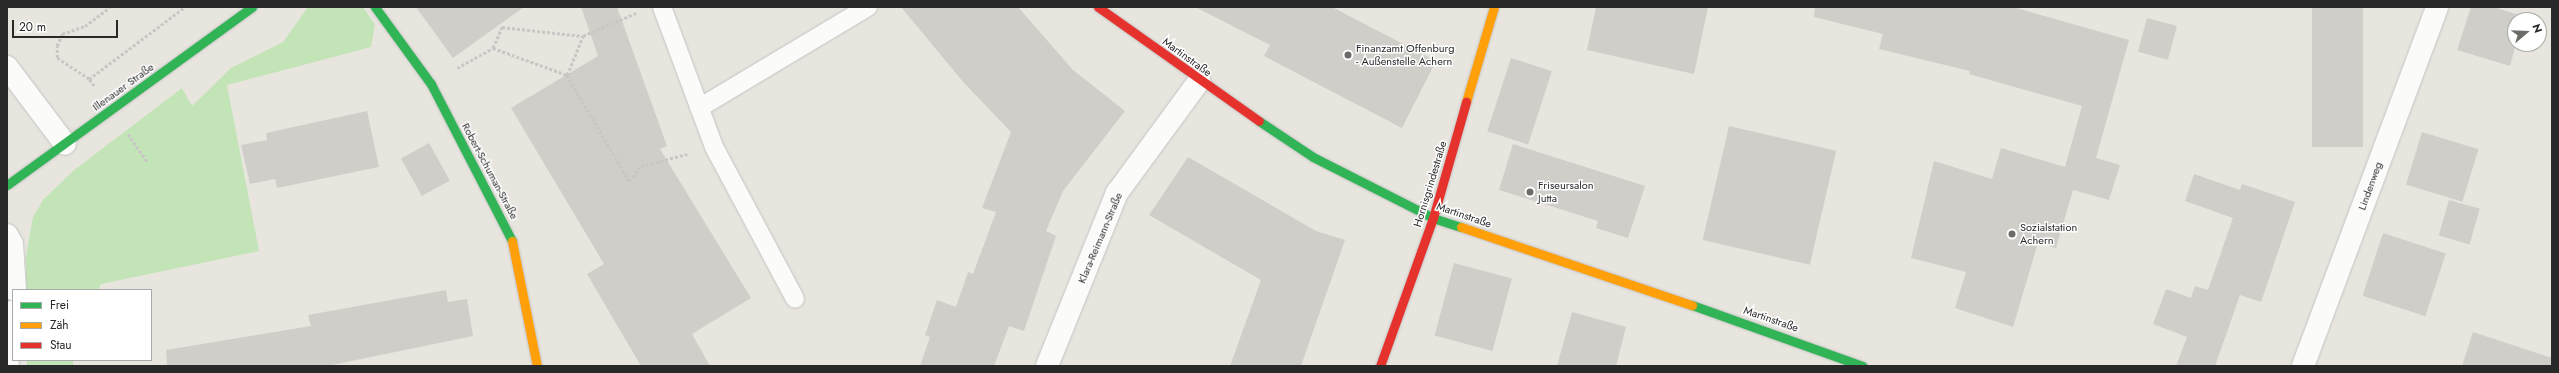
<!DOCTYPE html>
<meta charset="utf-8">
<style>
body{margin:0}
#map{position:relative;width:2559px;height:373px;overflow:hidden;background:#e7e5de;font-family:Jost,sans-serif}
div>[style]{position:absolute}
.green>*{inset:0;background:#c3e4b6;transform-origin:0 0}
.building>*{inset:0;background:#d0cec9;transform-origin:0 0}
.path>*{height:2.5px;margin-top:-1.25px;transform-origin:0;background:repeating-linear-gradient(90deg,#c8c7c6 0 3px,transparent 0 5px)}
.roads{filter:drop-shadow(0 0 1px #c5c4c4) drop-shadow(0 0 1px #c5c4c4)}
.lane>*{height:18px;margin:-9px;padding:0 9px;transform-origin:9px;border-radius:9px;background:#fbfbfa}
.street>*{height:22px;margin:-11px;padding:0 11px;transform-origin:11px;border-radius:11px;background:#fbfbfa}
.fast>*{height:9px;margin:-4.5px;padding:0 4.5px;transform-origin:4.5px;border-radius:4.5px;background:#30b455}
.slow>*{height:9px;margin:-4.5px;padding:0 4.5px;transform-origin:4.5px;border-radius:4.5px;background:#ff9f0a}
.jam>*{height:9px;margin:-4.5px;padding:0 4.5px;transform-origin:4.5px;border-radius:4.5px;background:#e5322d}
.dots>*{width:11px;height:11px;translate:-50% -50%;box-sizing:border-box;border:2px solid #fff;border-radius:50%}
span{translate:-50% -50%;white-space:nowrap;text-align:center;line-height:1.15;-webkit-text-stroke:3px #fff;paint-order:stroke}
.poi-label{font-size:11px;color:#292929}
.left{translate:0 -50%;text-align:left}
.street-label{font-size:11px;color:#292929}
.frame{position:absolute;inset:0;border:8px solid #292929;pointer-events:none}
.legend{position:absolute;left:12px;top:289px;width:140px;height:72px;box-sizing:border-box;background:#fff;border:1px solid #a9a9a9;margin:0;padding:5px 7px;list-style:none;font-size:12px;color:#292929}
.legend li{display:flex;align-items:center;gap:8px;height:20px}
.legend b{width:20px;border:1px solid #a9a9a9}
.north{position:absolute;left:2507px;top:12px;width:40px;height:40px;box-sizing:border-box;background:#fff;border:1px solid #a9a9a9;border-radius:50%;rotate:71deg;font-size:11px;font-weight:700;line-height:16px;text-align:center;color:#292929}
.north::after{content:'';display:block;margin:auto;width:14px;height:18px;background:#6c6b68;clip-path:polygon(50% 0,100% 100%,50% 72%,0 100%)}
.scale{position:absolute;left:12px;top:20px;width:106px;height:18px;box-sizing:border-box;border:2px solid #292929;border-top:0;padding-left:5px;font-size:12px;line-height:14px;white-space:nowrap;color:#292929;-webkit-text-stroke:3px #fff;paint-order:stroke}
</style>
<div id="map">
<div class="green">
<i style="clip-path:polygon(308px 7px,363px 7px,375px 25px,371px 47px,227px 85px,259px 251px,101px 284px,98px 290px,26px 290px,26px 256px,33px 217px,43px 200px,73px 171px,182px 88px,192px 106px,231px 68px,283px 42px)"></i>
<i style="left:27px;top:360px;width:46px;height:6px"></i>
</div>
<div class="building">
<i style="clip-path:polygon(416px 7px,524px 7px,453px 58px)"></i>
<i style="clip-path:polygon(581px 7px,617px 7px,667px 146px,660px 149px,751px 298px,692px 334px,710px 366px,641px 366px,587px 274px,604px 264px,511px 108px,598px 56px)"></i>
<i style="clip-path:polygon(901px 7px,1018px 7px,1073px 70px,1125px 111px,1063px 191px,1046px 231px,1056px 236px,1024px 331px,1009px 326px,994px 366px,920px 366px,930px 337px,925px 335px,937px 300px,956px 307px,968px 272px,973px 274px,996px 212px,982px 208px,1011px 132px,964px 83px)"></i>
<i style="clip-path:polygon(1195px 7px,1332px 7px,1436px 61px,1402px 128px,1264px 56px,1270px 45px)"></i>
<i style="clip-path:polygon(1596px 7px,1708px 7px,1694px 74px,1587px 50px)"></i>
<i style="clip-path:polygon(1815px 7px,2013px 7px,2129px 40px,2096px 158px,2120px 165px,2109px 200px,2073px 190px,2056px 248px,2038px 243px,2013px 327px,1955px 308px,1966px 272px,1911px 258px,1934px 161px,1992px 179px,2001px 148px,2065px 167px,2082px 106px,1969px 74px,1970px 71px,1879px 49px,1883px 34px,1814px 17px)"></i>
<i style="left:2312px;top:7px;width:51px;height:140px"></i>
<i style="clip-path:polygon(2471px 7px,2494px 7px,2525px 17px,2515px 20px,2516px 44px,2510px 66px,2457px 50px)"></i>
<i style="left:2147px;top:18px;width:31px;height:35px;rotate:15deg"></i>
<i style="left:1511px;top:58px;width:43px;height:77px;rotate:18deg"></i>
<i style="clip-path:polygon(367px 111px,379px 167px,277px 188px,275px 179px,250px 184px,241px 145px,267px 140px,266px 133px)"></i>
<i style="left:1729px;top:126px;width:110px;height:117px;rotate:13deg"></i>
<i style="left:2422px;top:132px;width:59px;height:55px;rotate:17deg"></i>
<i style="left:429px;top:143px;width:43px;height:32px;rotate:61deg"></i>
<i style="clip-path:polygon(1513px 144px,1645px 186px,1628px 238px,1596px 228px,1598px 221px,1499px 190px)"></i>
<i style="clip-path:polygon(1188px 157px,1316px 231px,1345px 240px,1301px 366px,1230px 366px,1261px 280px,1149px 215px)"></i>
<i style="clip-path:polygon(2194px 174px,2240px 190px,2242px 184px,2295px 202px,2261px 302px,2240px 295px,2215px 366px,2176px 366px,2187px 337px,2153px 324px,2166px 289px,2191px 298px,2195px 286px,2208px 290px,2233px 218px,2185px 201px)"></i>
<i style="left:2449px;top:200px;width:32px;height:37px;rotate:16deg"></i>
<i style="left:2383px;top:233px;width:66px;height:66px;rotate:18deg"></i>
<i style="left:1454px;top:263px;width:60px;height:75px;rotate:15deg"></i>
<i style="clip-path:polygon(446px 290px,448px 302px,467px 299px,473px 336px,327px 366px,167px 366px,166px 350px,311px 326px,308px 315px)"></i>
<i style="clip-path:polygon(1572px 312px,1626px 327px,1616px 366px,1557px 366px)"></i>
<i style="clip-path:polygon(2473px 332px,2552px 358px,2552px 366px,2462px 366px)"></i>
</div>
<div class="path">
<i style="left:493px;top:48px;width:79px;rotate:20deg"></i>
<i style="left:567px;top:75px;width:123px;rotate:59.7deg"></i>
<i style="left:629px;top:181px;width:19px;rotate:-51deg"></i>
<i style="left:641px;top:166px;width:48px;rotate:-14.6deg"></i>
<i style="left:457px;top:68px;width:41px;rotate:-29.1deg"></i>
<i style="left:493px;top:48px;width:23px;rotate:-67deg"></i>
<i style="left:502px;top:27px;width:81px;rotate:6.3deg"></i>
<i style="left:583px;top:36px;width:58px;rotate:-23.5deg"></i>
<i style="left:567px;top:75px;width:42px;rotate:-67.7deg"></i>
<i style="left:89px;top:79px;width:38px;rotate:-147deg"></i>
<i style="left:57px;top:58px;width:12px;rotate:-90deg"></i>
<i style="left:57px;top:46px;width:13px;rotate:-67deg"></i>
<i style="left:62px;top:34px;width:24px;rotate:-19deg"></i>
<i style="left:85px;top:26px;width:31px;rotate:-37deg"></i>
<i style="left:94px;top:86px;width:9px;rotate:-126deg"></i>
<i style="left:89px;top:79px;width:120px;rotate:-36.9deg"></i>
<i style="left:128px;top:134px;width:35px;rotate:55deg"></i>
</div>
<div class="roads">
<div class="lane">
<i style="left:662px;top:7px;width:149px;rotate:69.6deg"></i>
<i style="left:714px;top:147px;width:172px;rotate:61.9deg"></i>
<i style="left:699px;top:108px;width:197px;rotate:-30.9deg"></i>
</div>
<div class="street">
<i style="left:7px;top:67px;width:96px;rotate:53deg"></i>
<i style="left:7px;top:235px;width:10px;rotate:61deg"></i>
<i style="left:12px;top:244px;width:46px;rotate:86.3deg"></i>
<i style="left:7px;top:343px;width:32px;rotate:-79deg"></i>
<i style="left:7px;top:357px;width:9px;rotate:84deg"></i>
<i style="left:1047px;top:366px;width:187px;rotate:-68deg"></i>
<i style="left:1117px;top:193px;width:139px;rotate:-53.8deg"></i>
<i style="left:2303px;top:366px;width:383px;rotate:-69.5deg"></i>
</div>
<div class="fast">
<i style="left:375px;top:7px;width:95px;rotate:54deg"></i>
<i style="left:431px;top:84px;width:177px;rotate:62.7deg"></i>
<i style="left:1259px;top:121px;width:65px;rotate:33.7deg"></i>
<i style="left:1313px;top:157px;width:135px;rotate:26.9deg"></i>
<i style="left:1433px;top:218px;width:29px;rotate:18deg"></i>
<i style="left:7px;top:185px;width:303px;rotate:-36deg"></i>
<i style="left:1692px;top:305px;width:181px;rotate:19.7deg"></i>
</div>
<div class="slow">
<i style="left:1466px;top:102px;width:99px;rotate:-73.6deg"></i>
<i style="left:1461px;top:227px;width:244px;rotate:18.7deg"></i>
<i style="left:512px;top:241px;width:127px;rotate:78.7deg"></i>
</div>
<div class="jam">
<i style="left:1098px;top:7px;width:197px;rotate:35.3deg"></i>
<i style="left:1380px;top:366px;width:157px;rotate:-70.3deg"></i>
<i style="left:1433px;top:218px;width:121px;rotate:-74.1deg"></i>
</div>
</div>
<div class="dots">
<i style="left:1348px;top:55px;background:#6c6b68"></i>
<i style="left:1530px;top:192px;background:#6c6b68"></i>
<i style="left:2012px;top:234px;background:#6c6b68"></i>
</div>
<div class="poi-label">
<span class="left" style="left:1356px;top:55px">Finanzamt Offenburg<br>- Außenstelle Achern</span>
<span class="left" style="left:1538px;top:192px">Friseursalon<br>Jutta</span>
<span class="left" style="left:2020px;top:234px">Sozialstation<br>Achern</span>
</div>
<div class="street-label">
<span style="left:1187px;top:57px;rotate:36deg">Martinstraße</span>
<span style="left:123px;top:87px;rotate:-36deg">Illenauer Straße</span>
<span style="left:490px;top:171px;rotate:62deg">Robert-Schuman-Straße</span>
<span style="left:1430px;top:184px;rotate:-73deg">Hornisgrindestraße</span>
<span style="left:2370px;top:186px;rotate:-70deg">Lindenweg</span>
<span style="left:1464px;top:215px;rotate:19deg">Martinstraße</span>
<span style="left:1100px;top:238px;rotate:-67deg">Klara-Reimann-Straße</span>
<span style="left:1771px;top:319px;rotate:19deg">Martinstraße</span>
</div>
<div class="frame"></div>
<ul class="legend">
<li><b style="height:5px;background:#30b455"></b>Frei</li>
<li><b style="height:5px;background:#ff9f0a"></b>Zäh</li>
<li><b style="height:5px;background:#e5322d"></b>Stau</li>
</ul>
<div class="north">N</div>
<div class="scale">20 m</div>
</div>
